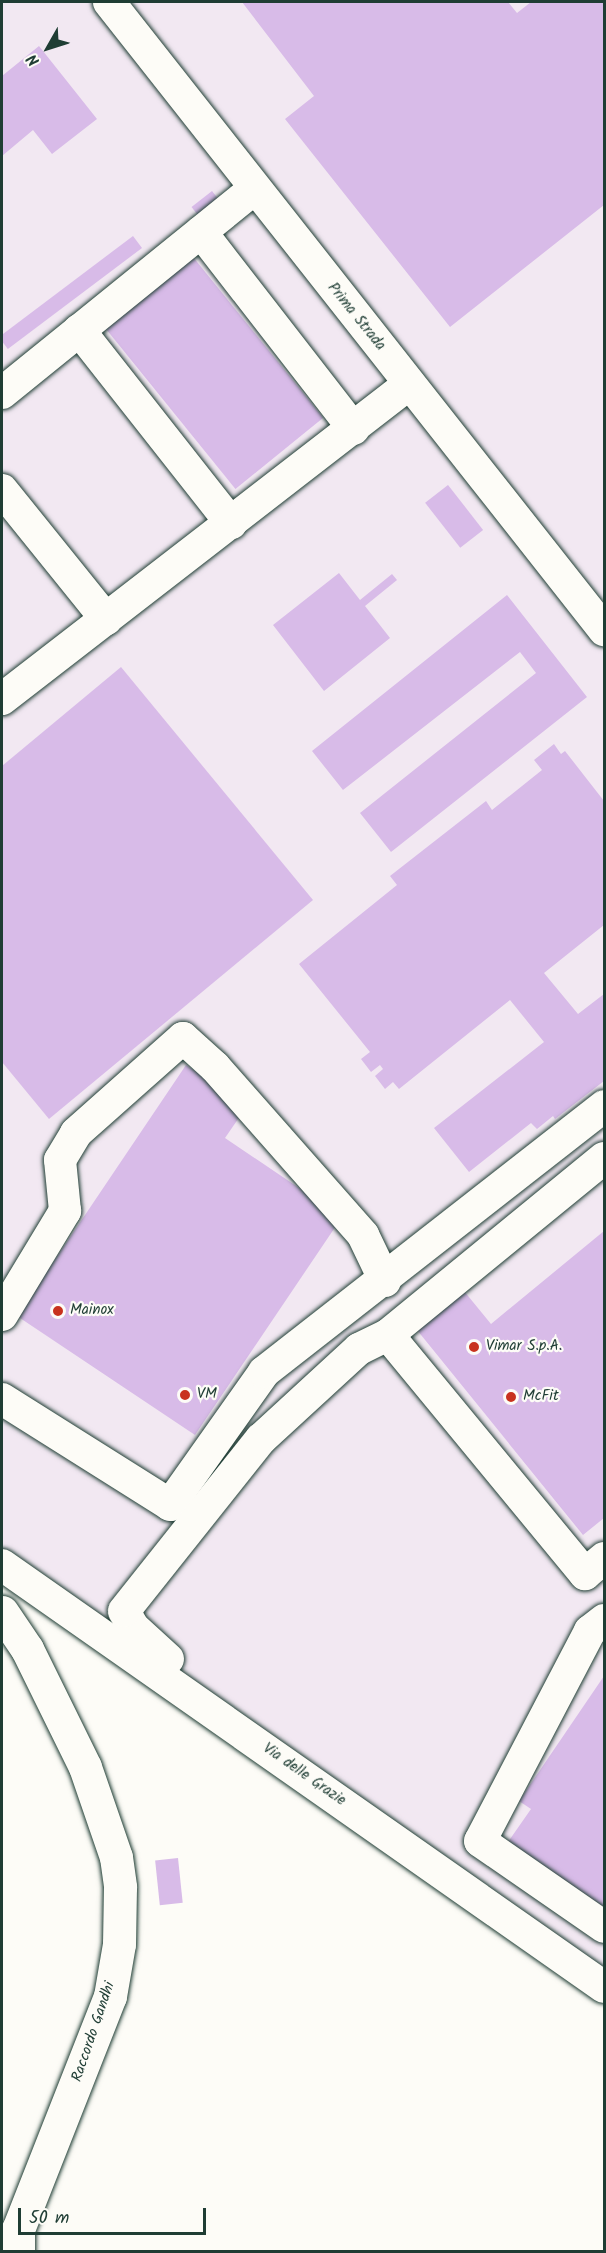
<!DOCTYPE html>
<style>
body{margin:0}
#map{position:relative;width:606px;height:2253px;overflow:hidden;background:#fdfcf7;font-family:Kalam,sans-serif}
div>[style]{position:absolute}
.built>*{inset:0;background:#f2e8f2}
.building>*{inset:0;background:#d8bbe8;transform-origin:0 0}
.roads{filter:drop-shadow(0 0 2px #1f3d34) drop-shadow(0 0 2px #1f3d34)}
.minor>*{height:32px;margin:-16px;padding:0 16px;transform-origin:16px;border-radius:16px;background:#fdfcf7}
.major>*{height:33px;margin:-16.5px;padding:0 16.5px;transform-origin:16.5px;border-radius:16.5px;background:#fdfcf7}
.dots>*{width:16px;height:16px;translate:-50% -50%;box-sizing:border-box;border:3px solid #fdfcf7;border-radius:50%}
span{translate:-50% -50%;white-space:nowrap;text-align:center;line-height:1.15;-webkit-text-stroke:4.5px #fdfcf7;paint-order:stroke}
.street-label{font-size:15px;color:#1f3d34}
.poi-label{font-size:15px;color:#1f3d34}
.left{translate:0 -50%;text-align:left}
.frame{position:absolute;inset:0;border:3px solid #1f3d34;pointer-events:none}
.north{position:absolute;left:18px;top:18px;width:60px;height:60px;-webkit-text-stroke:4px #fdfcf7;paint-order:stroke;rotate:231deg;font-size:16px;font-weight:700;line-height:24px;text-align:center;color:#1f3d34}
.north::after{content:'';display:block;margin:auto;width:21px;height:27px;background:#1f3d34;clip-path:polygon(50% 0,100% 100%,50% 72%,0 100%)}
.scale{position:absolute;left:18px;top:2208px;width:188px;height:27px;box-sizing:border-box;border:3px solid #1f3d34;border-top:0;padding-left:8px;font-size:18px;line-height:21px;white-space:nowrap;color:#1f3d34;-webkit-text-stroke:4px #fdfcf7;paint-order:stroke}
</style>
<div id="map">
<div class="built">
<i style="clip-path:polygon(2px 2px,604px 2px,604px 1974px,2px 1567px)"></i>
</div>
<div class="building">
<i style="clip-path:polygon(242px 2px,508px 2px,517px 13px,531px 2px,604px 2px,604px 205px,450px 327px,285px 119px,314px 96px)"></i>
<i style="clip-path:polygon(39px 46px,97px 119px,52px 154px,33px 130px,2px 156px,2px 76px)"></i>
<i style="left:212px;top:191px;width:16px;height:26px;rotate:52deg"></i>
<i style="left:133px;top:236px;width:15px;height:168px;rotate:53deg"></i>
<i style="left:193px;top:257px;width:207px;height:113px;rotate:51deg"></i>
<i style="left:448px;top:485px;width:57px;height:29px;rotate:52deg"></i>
<i style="clip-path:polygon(339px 573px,360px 600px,392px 574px,397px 580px,365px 606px,390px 638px,324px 691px,273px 625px)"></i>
<i style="clip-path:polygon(507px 595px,587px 697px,391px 852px,360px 813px,536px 673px,520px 652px,343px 790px,312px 751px)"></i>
<i style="clip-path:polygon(121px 667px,313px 900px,49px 1119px,2px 1062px,2px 766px)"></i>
<i style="clip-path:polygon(554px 744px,561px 754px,565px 751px,604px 801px,604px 925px,544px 973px,578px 1014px,604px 994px,604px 1081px,555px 1119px,553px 1116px,537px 1129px,531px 1123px,469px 1172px,434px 1128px,544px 1042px,510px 1000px,399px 1089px,393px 1082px,385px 1089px,375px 1076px,383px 1069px,380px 1065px,371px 1072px,361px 1059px,370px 1052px,299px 964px,397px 885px,390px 876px,486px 801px,492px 810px,542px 770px,534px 760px)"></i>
<i style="clip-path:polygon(186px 1065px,247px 1106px,225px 1138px,342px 1217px,195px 1435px,17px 1316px)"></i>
<i style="clip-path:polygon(604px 1231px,604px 1518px,583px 1535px,417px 1330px,464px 1291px,491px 1324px)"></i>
<i style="clip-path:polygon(604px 1676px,604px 1907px,508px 1842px,531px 1809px,519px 1801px)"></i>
<i style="left:178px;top:1858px;width:45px;height:23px;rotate:84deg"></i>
</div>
<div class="roads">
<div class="minor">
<i style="left:109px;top:2px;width:800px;rotate:51.75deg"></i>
<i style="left:201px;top:232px;width:249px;rotate:52.2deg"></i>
<i style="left:79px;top:330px;width:246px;rotate:51.8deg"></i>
<i style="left:2px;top:393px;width:324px;rotate:-39deg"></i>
<i style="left:2px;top:490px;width:166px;rotate:51.1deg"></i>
<i style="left:2px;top:699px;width:515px;rotate:-37.74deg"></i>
<i style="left:604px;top:1158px;width:279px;rotate:140.7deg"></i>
<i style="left:388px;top:1335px;width:310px;rotate:50.5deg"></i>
<i style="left:585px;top:1574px;width:25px;rotate:-40deg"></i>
<i style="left:2px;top:1315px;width:122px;rotate:-58.8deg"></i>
<i style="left:65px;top:1211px;width:51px;rotate:-95.6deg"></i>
<i style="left:60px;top:1160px;width:31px;rotate:-59deg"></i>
<i style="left:76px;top:1133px;width:143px;rotate:-41.6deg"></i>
<i style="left:183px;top:1038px;width:43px;rotate:42.2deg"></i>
<i style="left:215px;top:1067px;width:224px;rotate:48.6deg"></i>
<i style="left:363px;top:1235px;width:51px;rotate:64.4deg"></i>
<i style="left:2px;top:1399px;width:199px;rotate:32.2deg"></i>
<i style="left:170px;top:1505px;width:163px;rotate:-54.7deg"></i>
<i style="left:264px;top:1372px;width:432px;rotate:-38deg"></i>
<i style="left:2px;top:1565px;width:735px;rotate:35.03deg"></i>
<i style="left:604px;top:1620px;width:18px;rotate:142deg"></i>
<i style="left:590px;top:1631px;width:237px;rotate:117.6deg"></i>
<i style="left:480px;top:1841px;width:151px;rotate:34.7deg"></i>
<i style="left:168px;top:1659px;width:47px;rotate:-137.6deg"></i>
<i style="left:133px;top:1627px;width:18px;rotate:-119deg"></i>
<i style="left:124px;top:1611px;width:220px;rotate:-51.5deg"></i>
<i style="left:261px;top:1439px;width:133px;rotate:-42.6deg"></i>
<i style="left:359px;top:1349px;width:32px;rotate:-26deg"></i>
</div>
<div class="major">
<i style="left:2px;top:1612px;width:45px;rotate:56deg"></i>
<i style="left:27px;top:1649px;width:131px;rotate:63.8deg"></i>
<i style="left:85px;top:1767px;width:95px;rotate:71deg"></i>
<i style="left:116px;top:1857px;width:30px;rotate:82deg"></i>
<i style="left:120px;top:1887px;width:57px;rotate:91deg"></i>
<i style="left:119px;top:1944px;width:53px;rotate:99.8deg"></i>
<i style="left:110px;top:1996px;width:251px;rotate:111.5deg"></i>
<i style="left:18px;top:2229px;width:23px;rotate:90deg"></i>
</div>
</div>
<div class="dots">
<i style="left:58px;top:1311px;background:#c8321e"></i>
<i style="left:474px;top:1347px;background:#c8321e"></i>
<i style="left:185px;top:1395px;background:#c8321e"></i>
<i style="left:511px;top:1397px;background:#c8321e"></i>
</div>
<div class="street-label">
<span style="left:356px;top:317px;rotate:51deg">Prima Strada</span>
<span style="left:304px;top:1775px;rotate:35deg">Via delle Grazie</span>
<span style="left:94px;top:2032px;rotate:-71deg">Raccordo Gandhi</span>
</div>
<div class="poi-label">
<span class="left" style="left:70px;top:1311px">Mainox</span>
<span class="left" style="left:486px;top:1347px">Vimar S.p.A.</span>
<span class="left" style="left:197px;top:1395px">VM</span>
<span class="left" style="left:523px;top:1397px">McFit</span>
</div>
<div class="frame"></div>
<div class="north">N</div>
<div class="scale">50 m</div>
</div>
